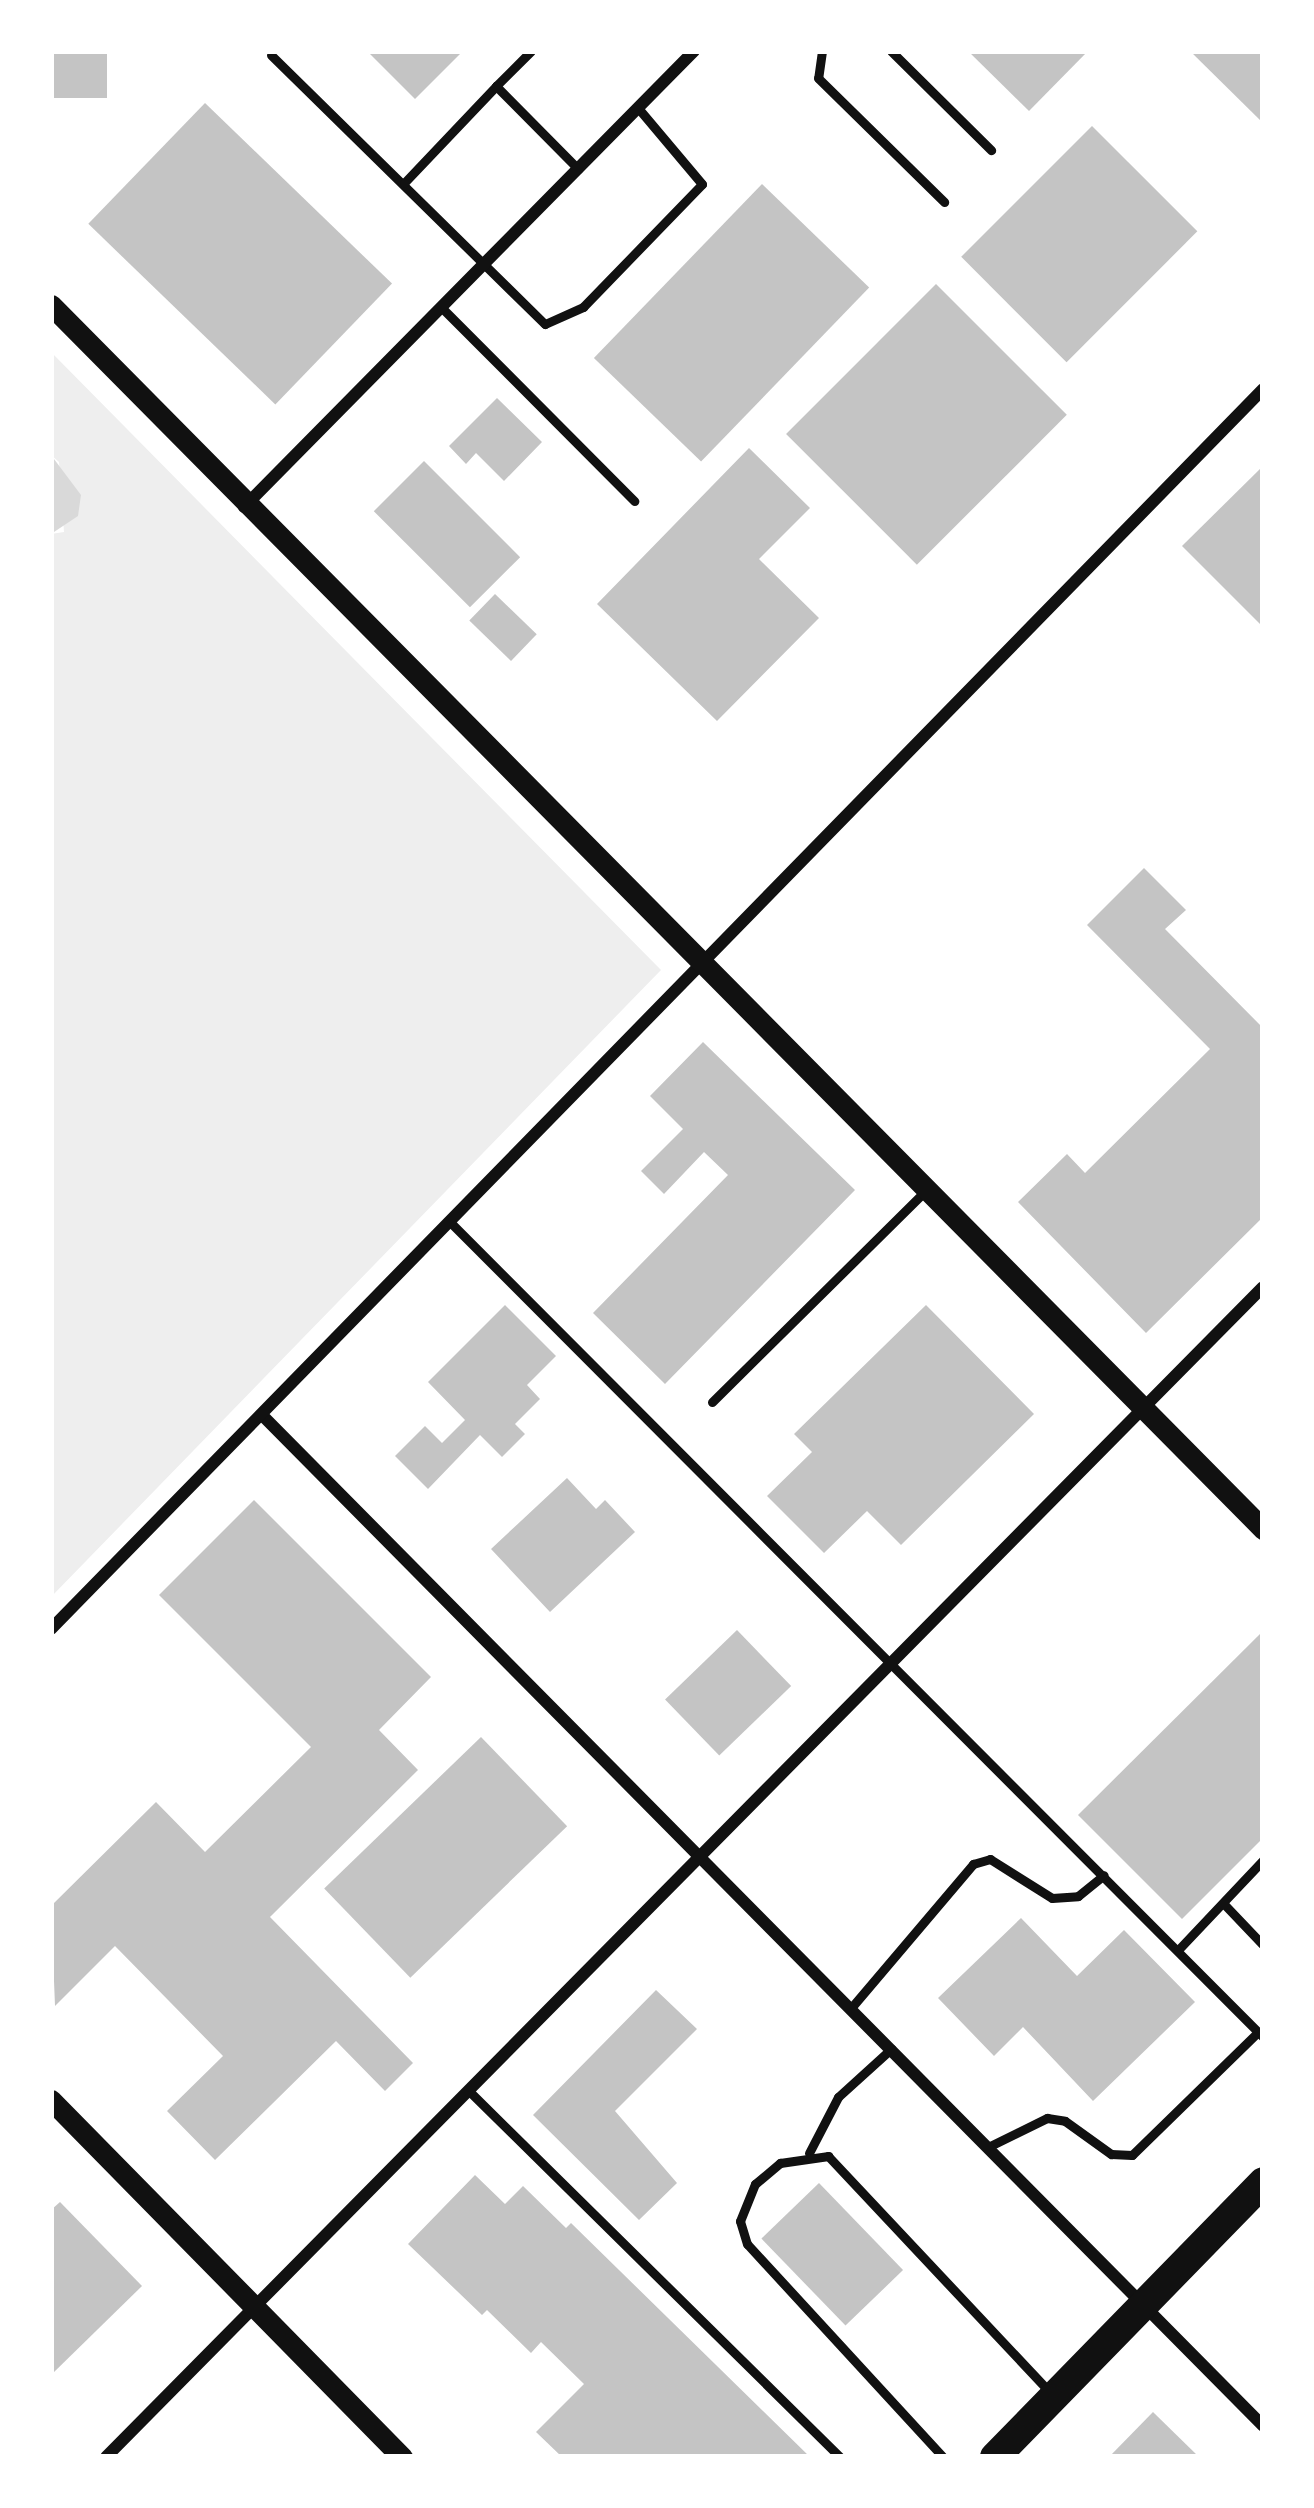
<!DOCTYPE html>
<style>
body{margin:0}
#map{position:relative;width:1314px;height:2508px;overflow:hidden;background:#fff;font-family:"Asap Condensed",sans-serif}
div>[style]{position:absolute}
.green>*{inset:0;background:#eee}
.water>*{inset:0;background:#d9d9d9}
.building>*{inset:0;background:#c4c4c4;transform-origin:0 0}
.service>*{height:9px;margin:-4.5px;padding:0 4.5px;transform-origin:4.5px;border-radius:4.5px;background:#111}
.minor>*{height:12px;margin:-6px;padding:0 6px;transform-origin:6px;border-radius:6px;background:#111}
.tertiary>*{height:21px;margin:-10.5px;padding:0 10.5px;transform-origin:10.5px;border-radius:10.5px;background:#111}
.primary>*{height:30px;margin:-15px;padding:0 15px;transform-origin:15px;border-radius:15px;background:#111}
span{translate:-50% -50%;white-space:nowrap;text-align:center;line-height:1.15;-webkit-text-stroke:12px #fff;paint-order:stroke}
.frame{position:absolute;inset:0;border:54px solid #fff;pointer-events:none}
</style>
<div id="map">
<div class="green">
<i style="clip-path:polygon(51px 352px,661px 970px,51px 1597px,51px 534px,64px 532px,59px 462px,51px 455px)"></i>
</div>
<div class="water">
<i style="clip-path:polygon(51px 455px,81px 495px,78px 516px,51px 534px)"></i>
</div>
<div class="building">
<i style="left:51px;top:51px;width:56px;height:47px"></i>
<i style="clip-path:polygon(367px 51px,463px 51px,415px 99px)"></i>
<i style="clip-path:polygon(968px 51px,1088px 51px,1029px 111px)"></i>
<i style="clip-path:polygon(1190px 51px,1262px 51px,1263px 123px)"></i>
<i style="left:205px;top:103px;width:260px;height:168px;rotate:44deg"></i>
<i style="left:1092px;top:126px;width:149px;height:185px;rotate:45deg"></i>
<i style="left:762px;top:184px;width:149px;height:242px;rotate:44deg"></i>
<i style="left:936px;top:284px;width:185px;height:212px;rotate:45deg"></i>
<i style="clip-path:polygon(497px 398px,542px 442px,504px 481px,476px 453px,466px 464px,449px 446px)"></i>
<i style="clip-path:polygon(749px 448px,810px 508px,759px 559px,819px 618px,717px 721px,597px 604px)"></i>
<i style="left:424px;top:461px;width:136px;height:71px;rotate:45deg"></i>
<i style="clip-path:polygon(1263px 466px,1263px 627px,1182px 546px)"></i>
<i style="left:495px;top:594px;width:58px;height:37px;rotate:44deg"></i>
<i style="clip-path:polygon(1144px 868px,1186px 910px,1165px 929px,1263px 1028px,1263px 1217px,1146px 1333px,1018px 1202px,1067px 1154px,1085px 1173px,1210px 1049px,1087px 925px)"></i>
<i style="clip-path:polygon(703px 1042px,855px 1190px,665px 1384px,593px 1313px,728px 1175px,704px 1152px,664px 1194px,641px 1171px,683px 1129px,650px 1096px)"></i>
<i style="clip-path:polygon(505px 1305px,556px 1356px,527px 1385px,540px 1399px,515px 1424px,525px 1434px,502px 1457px,480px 1435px,428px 1489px,395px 1456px,425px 1426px,442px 1443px,465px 1420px,428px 1382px)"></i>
<i style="clip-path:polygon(926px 1305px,1034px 1414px,901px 1545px,867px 1511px,824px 1553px,767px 1496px,812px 1452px,794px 1434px)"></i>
<i style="clip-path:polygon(567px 1478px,596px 1509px,605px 1500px,635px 1532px,550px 1612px,491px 1549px)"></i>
<i style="clip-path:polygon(254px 1500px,431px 1677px,379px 1730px,418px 1770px,270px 1917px,413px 2063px,385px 2091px,336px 2041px,215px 2160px,167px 2111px,223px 2056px,115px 1946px,55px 2006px,51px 1906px,156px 1802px,205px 1852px,311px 1747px,159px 1595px)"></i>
<i style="left:737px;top:1630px;width:78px;height:100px;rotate:46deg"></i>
<i style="clip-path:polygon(1263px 1631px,1263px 1838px,1182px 1919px,1078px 1815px)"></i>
<i style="left:481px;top:1737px;width:124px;height:218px;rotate:46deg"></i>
<i style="clip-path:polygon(1021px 1918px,1077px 1976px,1124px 1930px,1195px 2002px,1093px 2101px,1023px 2027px,994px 2056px,938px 1998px)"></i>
<i style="clip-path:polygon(656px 1990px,697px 2029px,615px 2111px,677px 2183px,639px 2220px,533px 2115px)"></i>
<i style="clip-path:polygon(475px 2175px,505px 2204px,523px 2186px,566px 2228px,571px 2223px,810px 2457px,562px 2457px,536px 2432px,584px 2384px,541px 2342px,531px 2353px,487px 2310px,482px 2315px,408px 2244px)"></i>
<i style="left:819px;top:2183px;width:121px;height:80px;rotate:46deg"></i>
<i style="clip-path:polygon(60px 2202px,142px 2286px,51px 2375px,51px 2210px)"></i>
<i style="clip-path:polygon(1153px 2412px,1199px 2457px,1109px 2457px)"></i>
</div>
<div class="service">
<i style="left:531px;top:51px;width:49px;rotate:135deg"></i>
<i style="left:496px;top:86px;width:117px;rotate:45.3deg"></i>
<i style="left:822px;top:51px;width:27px;rotate:98deg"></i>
<i style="left:818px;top:78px;width:177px;rotate:44.5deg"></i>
<i style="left:891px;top:51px;width:141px;rotate:44.7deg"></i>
<i style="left:271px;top:55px;width:384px;rotate:44.5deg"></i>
<i style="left:545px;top:324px;width:42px;rotate:-24.1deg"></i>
<i style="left:583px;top:307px;width:171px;rotate:-45.9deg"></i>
<i style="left:702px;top:184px;width:99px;rotate:-130.1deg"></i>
<i style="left:404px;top:183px;width:134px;rotate:-46.5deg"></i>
<i style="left:441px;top:307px;width:274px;rotate:45.1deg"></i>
<i style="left:450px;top:1222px;width:1151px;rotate:45.07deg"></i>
<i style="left:712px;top:1402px;width:301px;rotate:-44.7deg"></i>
<i style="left:1223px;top:1903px;width:58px;rotate:46.4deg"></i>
<i style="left:1178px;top:1950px;width:124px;rotate:-46.6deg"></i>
<i style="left:851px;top:2008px;width:189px;rotate:-49.7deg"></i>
<i style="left:973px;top:1864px;width:18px;rotate:-16deg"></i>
<i style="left:990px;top:1859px;width:73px;rotate:32.2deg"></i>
<i style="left:1052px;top:1898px;width:26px;rotate:-4deg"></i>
<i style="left:1078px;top:1896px;width:33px;rotate:-39deg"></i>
<i style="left:470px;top:2092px;width:520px;rotate:44.61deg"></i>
<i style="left:988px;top:2147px;width:66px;rotate:-26.2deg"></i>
<i style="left:1047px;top:2118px;width:18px;rotate:9deg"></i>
<i style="left:1065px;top:2121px;width:57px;rotate:35.7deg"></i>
<i style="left:1111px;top:2154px;width:21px;rotate:3deg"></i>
<i style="left:1132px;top:2155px;width:176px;rotate:-44.3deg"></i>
<i style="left:809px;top:2153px;width:63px;rotate:-62.6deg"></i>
<i style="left:838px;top:2097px;width:72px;rotate:-42.2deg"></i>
<i style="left:943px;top:2457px;width:289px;rotate:-132.6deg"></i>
<i style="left:747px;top:2244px;width:24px;rotate:-107deg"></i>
<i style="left:740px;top:2221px;width:40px;rotate:-68deg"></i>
<i style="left:755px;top:2184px;width:33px;rotate:-40deg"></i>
<i style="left:780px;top:2163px;width:49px;rotate:-8.3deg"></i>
<i style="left:828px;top:2156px;width:324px;rotate:46.8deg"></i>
</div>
<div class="minor">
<i style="left:244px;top:507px;width:641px;rotate:-45.38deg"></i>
<i style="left:262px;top:1415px;width:1423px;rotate:45.28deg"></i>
<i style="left:51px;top:1629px;width:1734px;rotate:-45.65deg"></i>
<i style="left:106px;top:2457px;width:1645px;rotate:-45.32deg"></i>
</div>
<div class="tertiary">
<i style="left:51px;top:305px;width:1723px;rotate:45.28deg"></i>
<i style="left:51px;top:2100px;width:501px;rotate:45.49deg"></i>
</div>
<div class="primary">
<i style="left:995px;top:2457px;width:384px;rotate:-45.7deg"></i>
</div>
<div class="frame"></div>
</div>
